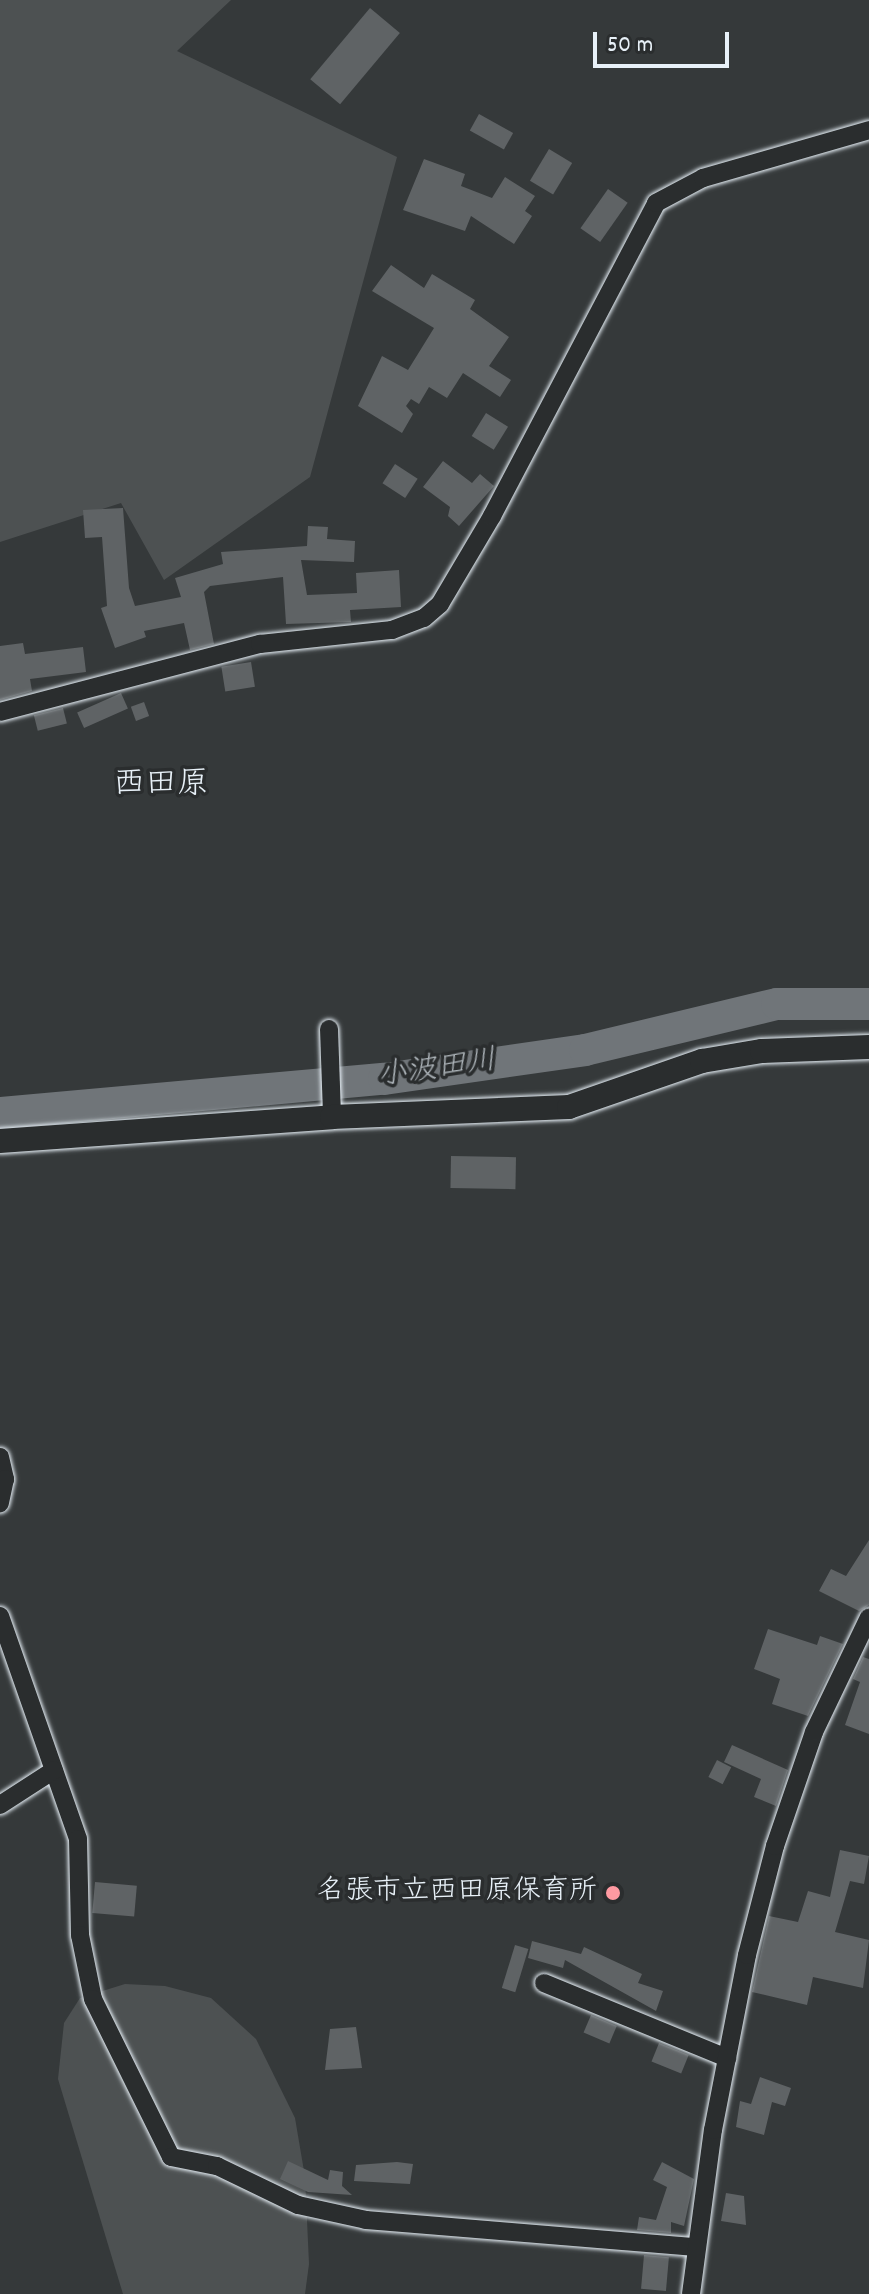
<!DOCTYPE html>
<meta charset="utf-8">
<style>
body{margin:0}
#map{position:relative;width:869px;height:2294px;overflow:hidden;background:#35393a;font-family:Dekko,"Klee One",sans-serif}
div>[style]{position:absolute}
.green>*{inset:0;background:#4d5152}
.river>*{height:32px;margin:-16px;padding:0 16px;transform-origin:16px;border-radius:16px;background:#707579}
.building>*{inset:0;background:#5f6365;transform-origin:0 0}
.roads{filter:drop-shadow(0 0 2px #e8f1f8) drop-shadow(0 0 2px #e8f1f8)}
.minor>*{height:18px;margin:-9px;padding:0 9px;transform-origin:9px;border-radius:9px;background:#2a2d2e}
.tertiary>*{height:24px;margin:-12px;padding:0 12px;transform-origin:12px;border-radius:12px;background:#2a2d2e}
.dots>*{width:22px;height:22px;translate:-50% -50%;box-sizing:border-box;border:4px solid #2a2d2e;border-radius:50%}
span{translate:-50% -50%;white-space:nowrap;text-align:center;line-height:1.15;-webkit-text-stroke:7px #2a2d2e;paint-order:stroke}
.poi-label{font-size:28px;color:#e8f1f8}
.right{translate:-100% -50%;text-align:right}
.water-label{font-size:30px;color:#acb3b8;font-style:italic}
.quarter-label{font-size:32px;color:#e8f1f8}
.scale{position:absolute;left:593px;top:32px;width:136px;height:36px;box-sizing:border-box;border:4px solid #e8f1f8;border-top:0;padding-left:10px;font-size:24px;line-height:28px;white-space:nowrap;color:#e8f1f8;-webkit-text-stroke:6px #2a2d2e;paint-order:stroke}
</style>
<div id="map">
<div class="green">
<i style="clip-path:polygon(0 0,231px 0,177px 51px,397px 157px,310px 477px,164px 580px,121px 503px,0 542px)"></i>
<i style="clip-path:polygon(125px 1984px,165px 1986px,211px 1998px,256px 2039px,295px 2118px,305px 2177px,309px 2264px,305px 2294px,123px 2294px,58px 2079px,64px 2023px,80px 1998px)"></i>
</div>
<div class="river">
<i style="left:0;top:1113px;width:386px;rotate:-5.1deg"></i>
<i style="left:384px;top:1079px;width:203px;rotate:-8.2deg"></i>
<i style="left:585px;top:1050px;width:197px;rotate:-13.5deg"></i>
<i style="left:777px;top:1004px;width:92px"></i>
</div>
<div class="building">
<i style="left:370px;top:8px;width:39px;height:93px;rotate:40deg"></i>
<i style="left:479px;top:114px;width:39px;height:19px;rotate:29deg"></i>
<i style="left:549px;top:149px;width:27px;height:37px;rotate:31deg"></i>
<i style="clip-path:polygon(424px 159px,465px 174px,461px 186px,492px 198px,505px 177px,535px 196px,525px 211px,532px 216px,514px 244px,471px 216px,465px 231px,403px 210px)"></i>
<i style="left:608px;top:189px;width:24px;height:48px;rotate:35deg"></i>
<i style="clip-path:polygon(391px 265px,424px 288px,432px 274px,475px 300px,470px 309px,509px 337px,489px 366px,511px 380px,500px 397px,463px 373px,447px 398px,429px 387px,419px 404px,411px 399px,406px 406px,413px 414px,402px 433px,358px 406px,382px 356px,408px 370px,434px 328px,372px 291px)"></i>
<i style="left:486px;top:413px;width:26px;height:27px;rotate:32deg"></i>
<i style="clip-path:polygon(443px 461px,472px 483px,480px 474px,494px 486px,459px 526px,448px 516px,450px 507px,423px 487px)"></i>
<i style="left:395px;top:464px;width:27px;height:23px;rotate:33deg"></i>
<i style="clip-path:polygon(123px 508px,129px 588px,135px 606px,181px 597px,175px 578px,223px 564px,221px 552px,307px 546px,308px 526px,328px 527px,327px 539px,355px 541px,354px 562px,301px 560px,307px 595px,357px 593px,356px 573px,399px 570px,401px 607px,350px 610px,351px 622px,286px 624px,283px 577px,210px 586px,204px 592px,214px 644px,190px 650px,184px 623px,144px 631px,146px 637px,115px 648px,101px 608px,107px 606px,102px 537px,85px 538px,83px 510px)"></i>
<i style="clip-path:polygon(23px 643px,25px 654px,83px 647px,86px 672px,30px 679px,32px 691px,0 700px,0 646px)"></i>
<i style="left:251px;top:662px;width:25px;height:30px;rotate:81deg"></i>
<i style="left:121px;top:693px;width:17px;height:48px;rotate:66deg"></i>
<i style="left:144px;top:702px;width:15px;height:14px;rotate:70deg"></i>
<i style="left:63px;top:708px;width:16px;height:30px;rotate:76deg"></i>
<i style="left:451px;top:1156px;width:65px;height:32px;rotate:1deg"></i>
<i style="clip-path:polygon(869px 1540px,869px 1605px,859px 1611px,819px 1591px,831px 1569px,846px 1576px)"></i>
<i style="clip-path:polygon(768px 1629px,817px 1645px,820px 1636px,843px 1644px,808px 1716px,772px 1704px,780px 1679px,754px 1669px)"></i>
<i style="clip-path:polygon(863px 1657px,869px 1659px,869px 1734px,845px 1725px,860px 1682px,853px 1679px)"></i>
<i style="clip-path:polygon(732px 1745px,788px 1770px,776px 1806px,754px 1797px,761px 1779px,724px 1762px)"></i>
<i style="left:717px;top:1760px;width:16px;height:19px;rotate:27deg"></i>
<i style="clip-path:polygon(840px 1850px,869px 1856px,864px 1884px,850px 1881px,835px 1932px,869px 1940px,863px 1988px,813px 1977px,807px 2005px,752px 1992px,769px 1916px,798px 1922px,808px 1891px,830px 1897px)"></i>
<i style="left:95px;top:1882px;width:42px;height:31px;rotate:5deg"></i>
<i style="clip-path:polygon(532px 1941px,581px 1954px,584px 1947px,642px 1974px,638px 1983px,663px 1991px,656px 2011px,565px 1960px,563px 1968px,528px 1958px)"></i>
<i style="left:515px;top:1945px;width:14px;height:45px;rotate:17deg"></i>
<i style="left:591px;top:2015px;width:28px;height:19px;rotate:23deg"></i>
<i style="clip-path:polygon(356px 2027px,362px 2068px,325px 2070px,330px 2029px)"></i>
<i style="left:659px;top:2043px;width:32px;height:20px;rotate:22deg"></i>
<i style="clip-path:polygon(760px 2077px,791px 2088px,785px 2106px,772px 2102px,764px 2135px,736px 2127px,740px 2101px,751px 2104px)"></i>
<i style="clip-path:polygon(288px 2161px,328px 2180px,330px 2170px,343px 2172px,342px 2186px,352px 2195px,308px 2192px,280px 2179px)"></i>
<i style="clip-path:polygon(397px 2162px,413px 2164px,410px 2184px,354px 2181px,356px 2165px)"></i>
<i style="clip-path:polygon(662px 2162px,694px 2179px,684px 2226px,671px 2222px,671px 2233px,637px 2230px,639px 2217px,656px 2220px,667px 2187px,653px 2180px)"></i>
<i style="clip-path:polygon(726px 2193px,744px 2196px,746px 2225px,721px 2221px)"></i>
<i style="left:644px;top:2255px;width:25px;height:34px;rotate:5deg"></i>
</div>
<div class="roads">
<div class="minor">
<i style="left:0;top:712px;width:269px;rotate:-14.7deg"></i>
<i style="left:260px;top:644px;width:133px;rotate:-6.1deg"></i>
<i style="left:392px;top:630px;width:34px;rotate:-21deg"></i>
<i style="left:424px;top:618px;width:21px;rotate:-41deg"></i>
<i style="left:440px;top:604px;width:102px;rotate:-59.4deg"></i>
<i style="left:492px;top:516px;width:353px;rotate:-62.3deg"></i>
<i style="left:656px;top:203px;width:53px;rotate:-28deg"></i>
<i style="left:703px;top:178px;width:173px;rotate:-16.1deg"></i>
<i style="left:329px;top:1029px;width:88px;rotate:88deg"></i>
<i style="left:0;top:1457px;width:23px;rotate:77deg"></i>
<i style="left:5px;top:1479px;width:25px;rotate:102deg"></i>
<i style="left:0;top:1616px;width:236px;rotate:70.7deg"></i>
<i style="left:78px;top:1839px;width:96px;rotate:88.8deg"></i>
<i style="left:80px;top:1935px;width:65px;rotate:78.5deg"></i>
<i style="left:93px;top:1999px;width:176px;rotate:63.7deg"></i>
<i style="left:171px;top:2157px;width:47px;rotate:11.1deg"></i>
<i style="left:217px;top:2166px;width:90px;rotate:25.7deg"></i>
<i style="left:298px;top:2205px;width:70px;rotate:12.4deg"></i>
<i style="left:366px;top:2220px;width:331px;rotate:4.7deg"></i>
<i style="left:0;top:1805px;width:64px;rotate:-32.9deg"></i>
<i style="left:544px;top:1983px;width:198px;rotate:22.3deg"></i>
<i style="left:691px;top:2294px;width:165px;rotate:-82.4deg"></i>
<i style="left:713px;top:2130px;width:178px;rotate:-79deg"></i>
<i style="left:747px;top:1955px;width:113px;rotate:-75.6deg"></i>
<i style="left:775px;top:1846px;width:120px;rotate:-71.1deg"></i>
<i style="left:814px;top:1732px;width:127px;rotate:-64.4deg"></i>
</div>
<div class="tertiary">
<i style="left:0;top:1141px;width:333px;rotate:-4.1deg"></i>
<i style="left:332px;top:1117px;width:237px;rotate:-2.4deg"></i>
<i style="left:569px;top:1107px;width:141px;rotate:-19.1deg"></i>
<i style="left:702px;top:1061px;width:61px;rotate:-9.5deg"></i>
<i style="left:762px;top:1051px;width:107px;rotate:-2.1deg"></i>
</div>
</div>
<div class="dots">
<i style="left:613px;top:1893px;background:#ff9aa2"></i>
</div>
<div class="poi-label">
<span class="right" style="left:597px;top:1893px">名張市立西田原保育所</span>
</div>
<div class="water-label">
<span style="left:437px;top:1071px;rotate:-8deg">小波田川</span>
</div>
<div class="quarter-label">
<span style="left:161px;top:786px">西田原</span>
</div>
<div class="scale">50 m</div>
</div>
